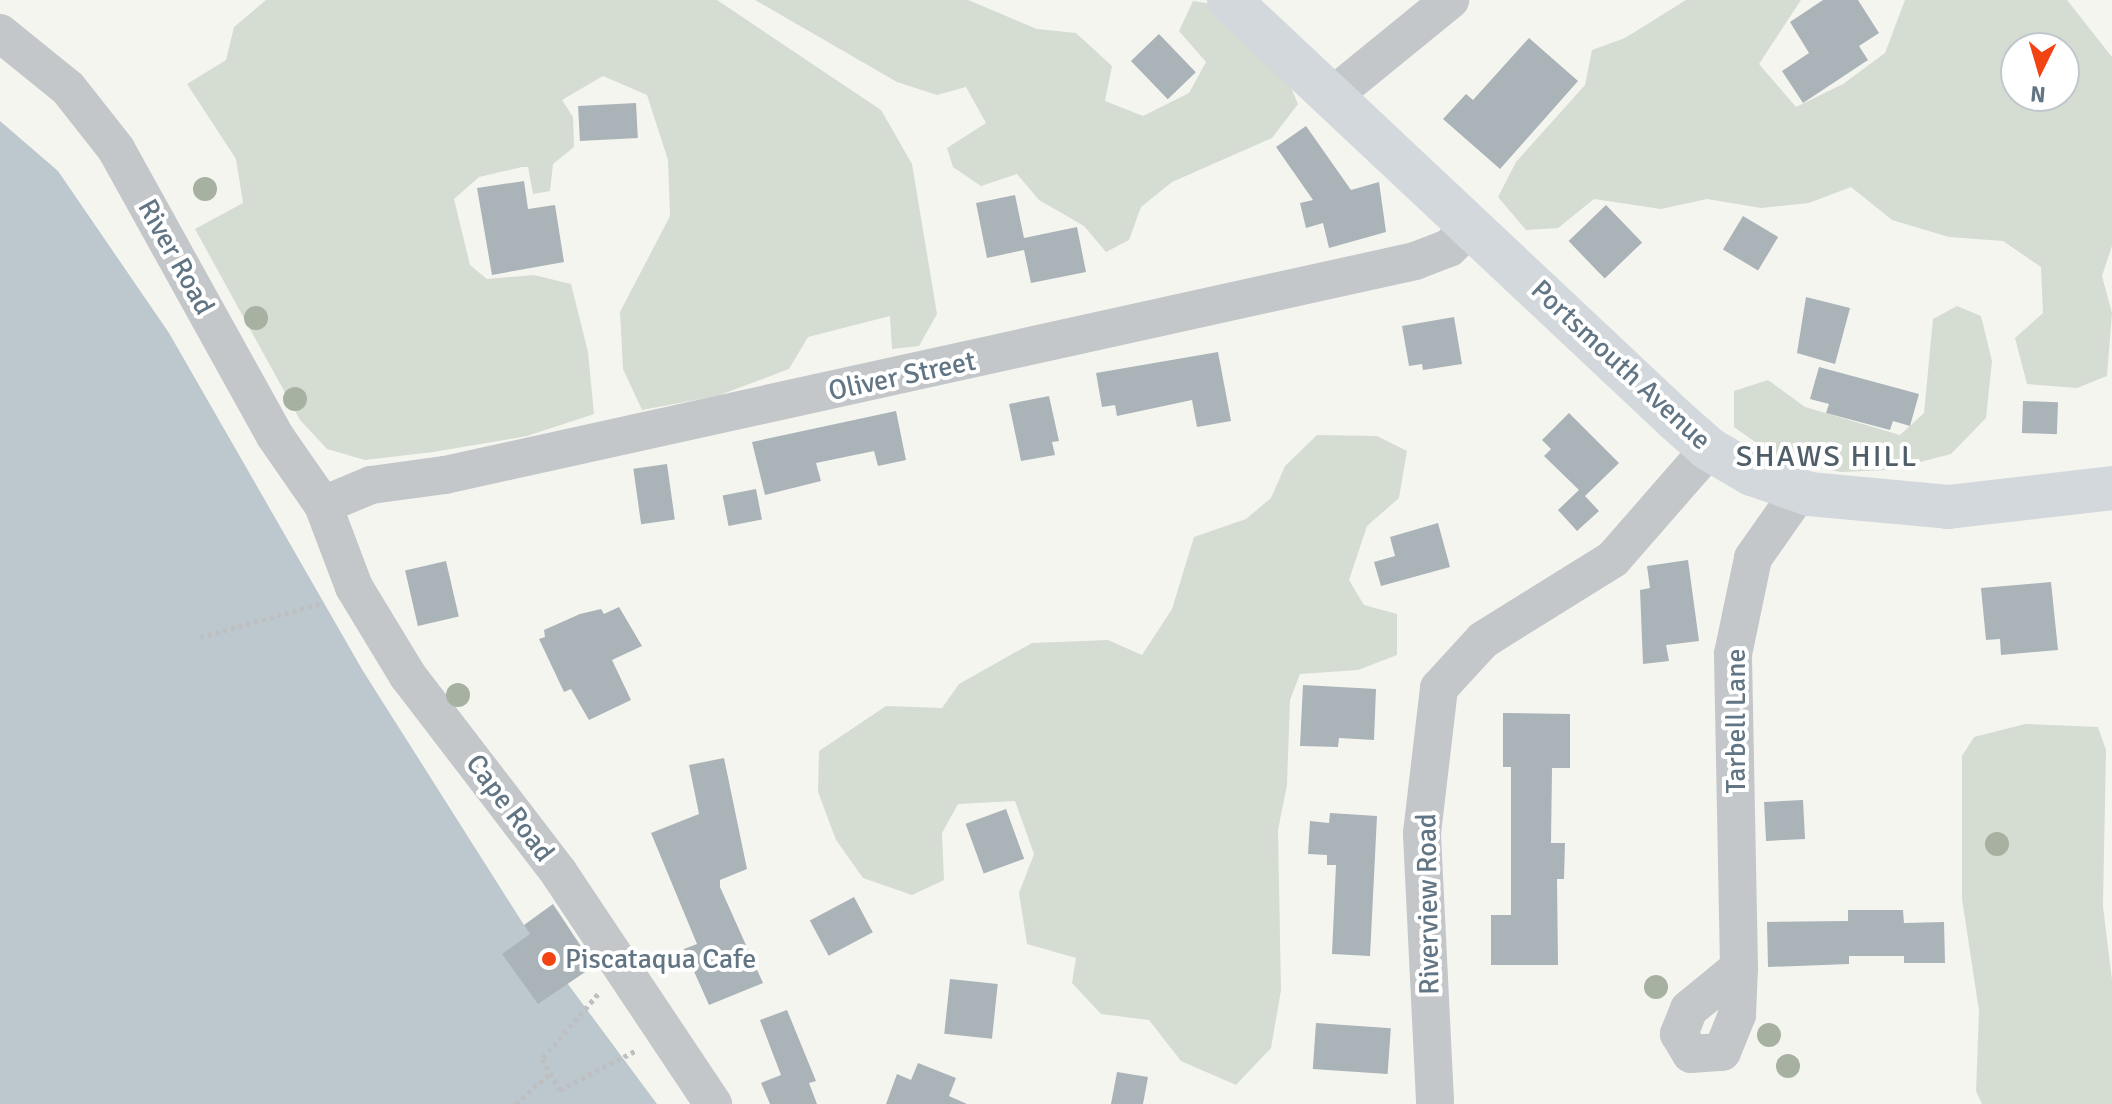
<!DOCTYPE html>
<style>
body{margin:0}
#map{position:relative;width:2112px;height:1104px;overflow:hidden;background:#f5f5f0;font-family:Signika,sans-serif}
div>[style]{position:absolute}
.green>*{inset:0;background:#d5dcd1}
.water>*{inset:0;background:#bcc8cd}
.building>*{inset:0;background:#aab3b8;transform-origin:0 0}
.path>*{height:5px;margin-top:-2.5px;transform-origin:0;background:repeating-linear-gradient(90deg,#bdbfc1 0 4px,transparent 0 8px)}
.street>*{height:38px;margin:-19px;padding:0 19px;transform-origin:19px;border-radius:19px;background:#c3c7ca}
.secondary>*{height:44px;margin:-22px;padding:0 22px;transform-origin:22px;border-radius:22px;background:#d2d8dc}
.trees>*{width:24px;height:24px;margin:-12px;border-radius:50%;background:#a6b1a1}
.dots>*{width:22px;height:22px;translate:-50% -50%;box-sizing:border-box;border:4px solid #fff;border-radius:50%}
span{translate:-50% -50%;white-space:nowrap;text-align:center;line-height:1.15;-webkit-text-stroke:8px #fff;paint-order:stroke}
.street-label{font-size:28px;color:#617584}
.poi-label{font-size:28px;color:#617584}
.left{translate:0 -50%;text-align:left}
.neighbourhood-label{font-size:30px;color:#4f5e68;letter-spacing:2px}
.north{position:absolute;left:2000px;top:32px;width:80px;height:80px;box-sizing:border-box;background:#fff;border:2px solid #c0c8ce;border-radius:50%;rotate:185deg;font-size:22px;font-weight:700;line-height:32px;text-align:center;color:#617584}
.north::after{content:'';display:block;margin:auto;width:28px;height:36px;background:#f24312;clip-path:polygon(50% 0,100% 100%,50% 72%,0 100%)}
</style>
<div id="map">
<div class="green">
<i style="clip-path:polygon(266px 0,717px 0,881px 110px,912px 164px,937px 314px,919px 346px,892px 349px,890px 316px,808px 337px,789px 369px,717px 396px,642px 410px,623px 369px,620px 312px,670px 216px,668px 160px,647px 95px,603px 76px,562px 100px,573px 117px,574px 147px,553px 164px,550px 191px,533px 194px,528px 167px,522px 167px,479px 177px,454px 199px,470px 265px,487px 279px,534px 275px,571px 284px,588px 352px,594px 414px,527px 436px,433px 452px,365px 460px,327px 449px,300px 420px,195px 229px,243px 203px,236px 159px,187px 84px,226px 60px,234px 27px)"></i>
<i style="clip-path:polygon(755px 0,968px 0,1037px 29px,1076px 33px,1112px 66px,1105px 101px,1143px 116px,1189px 93px,1206px 62px,1179px 31px,1193px 1px,1218px 5px,1282px 66px,1298px 104px,1272px 138px,1172px 182px,1141px 207px,1129px 240px,1106px 252px,1084px 226px,1039px 200px,1017px 174px,981px 186px,953px 167px,947px 148px,986px 123px,966px 87px,937px 95px,897px 82px)"></i>
<i style="clip-path:polygon(evenodd,1686px 0,1801px 0,1759px 64px,1796px 107px,1843px 84px,1885px 53px,1905px 0,2067px 0,2112px 57px,2112px 246px,2102px 276px,2112px 313px,2107px 376px,2077px 388px,2027px 384px,2015px 338px,2043px 313px,2041px 267px,2003px 241px,1949px 237px,1892px 220px,1851px 187px,1809px 203px,1761px 208px,1707px 199px,1661px 209px,1594px 199px,1558px 228px,1526px 230px,1498px 197px,1516px 162px,1585px 85px,1592px 50px,1625px 38px,1686px 0,2016px 48px,2064px 48px,2064px 96px,2016px 96px,2016px 48px)"></i>
<i style="clip-path:polygon(1957px 306px,1981px 316px,1992px 361px,1986px 418px,1951px 454px,1889px 470px,1840px 472px,1775px 456px,1734px 427px,1734px 391px,1768px 380px,1805px 407px,1900px 435px,1924px 413px,1933px 319px)"></i>
<i style="clip-path:polygon(1317px 435px,1377px 436px,1407px 451px,1399px 498px,1367px 526px,1349px 580px,1364px 605px,1397px 614px,1397px 655px,1358px 670px,1300px 674px,1290px 700px,1287px 785px,1278px 830px,1281px 990px,1271px 1048px,1236px 1085px,1181px 1061px,1149px 1020px,1101px 1014px,1072px 983px,1076px 958px,1027px 944px,1019px 893px,1034px 854px,1015px 801px,958px 804px,942px 833px,944px 880px,912px 895px,863px 878px,836px 840px,818px 792px,819px 751px,886px 706px,942px 708px,959px 684px,1032px 643px,1108px 640px,1142px 655px,1172px 609px,1194px 537px,1246px 519px,1271px 498px,1285px 466px)"></i>
<i style="clip-path:polygon(2025px 724px,2098px 727px,2106px 750px,2103px 906px,2112px 980px,2112px 1104px,1982px 1104px,1976px 1091px,1979px 1011px,1962px 899px,1962px 756px,1974px 737px)"></i>
</div>
<div class="water">
<i style="clip-path:polygon(0 121px,58px 171px,169px 333px,363px 671px,524px 925px,657px 1104px,0 1104px)"></i>
</div>
<div class="building">
<i style="clip-path:polygon(1823px 0,1858px 0,1879px 33px,1859px 46px,1868px 60px,1803px 103px,1782px 71px,1809px 53px,1790px 22px)"></i>
<i style="left:1159px;top:34px;width:53px;height:39px;rotate:46deg"></i>
<i style="clip-path:polygon(1529px 38px,1578px 81px,1500px 169px,1443px 119px,1466px 94px,1473px 100px)"></i>
<i style="left:636px;top:103px;width:35px;height:58px;rotate:87deg"></i>
<i style="clip-path:polygon(1306px 126px,1351px 190px,1379px 182px,1386px 232px,1329px 248px,1323px 223px,1306px 228px,1300px 203px,1313px 200px,1276px 147px)"></i>
<i style="clip-path:polygon(524px 181px,528px 209px,555px 205px,564px 262px,492px 275px,477px 188px)"></i>
<i style="clip-path:polygon(1015px 195px,1024px 238px,1077px 227px,1086px 272px,1031px 283px,1024px 250px,987px 258px,976px 203px)"></i>
<i style="left:1606px;top:205px;width:52px;height:52px;rotate:46deg"></i>
<i style="left:1743px;top:216px;width:41px;height:39px;rotate:31deg"></i>
<i style="clip-path:polygon(1806px 297px,1850px 308px,1835px 364px,1797px 353px)"></i>
<i style="clip-path:polygon(1454px 317px,1462px 364px,1423px 370px,1422px 364px,1409px 366px,1402px 326px)"></i>
<i style="clip-path:polygon(1218px 352px,1231px 421px,1197px 427px,1192px 400px,1117px 416px,1115px 405px,1102px 407px,1096px 373px)"></i>
<i style="clip-path:polygon(1819px 367px,1919px 394px,1910px 426px,1893px 421px,1890px 430px,1826px 413px,1829px 404px,1810px 399px)"></i>
<i style="clip-path:polygon(1049px 396px,1059px 441px,1052px 442px,1055px 455px,1021px 461px,1009px 404px)"></i>
<i style="left:2023px;top:401px;width:35px;height:32px;rotate:2deg"></i>
<i style="clip-path:polygon(896px 411px,906px 460px,878px 466px,874px 451px,816px 463px,821px 481px,765px 495px,752px 442px)"></i>
<i style="clip-path:polygon(1569px 413px,1619px 463px,1585px 496px,1599px 511px,1577px 531px,1558px 510px,1579px 490px,1544px 456px,1551px 449px,1542px 440px)"></i>
<i style="left:667px;top:464px;width:56px;height:34px;rotate:82deg"></i>
<i style="left:756px;top:489px;width:31px;height:34px;rotate:79deg"></i>
<i style="clip-path:polygon(1438px 523px,1450px 567px,1381px 586px,1374px 562px,1395px 556px,1390px 537px)"></i>
<i style="clip-path:polygon(1688px 560px,1699px 641px,1666px 645px,1669px 661px,1643px 664px,1640px 590px,1650px 588px,1647px 566px)"></i>
<i style="left:446px;top:561px;width:57px;height:42px;rotate:77deg"></i>
<i style="clip-path:polygon(2051px 582px,2058px 650px,2001px 655px,2000px 639px,1986px 640px,1981px 588px)"></i>
<i style="clip-path:polygon(619px 607px,642px 646px,612px 660px,631px 700px,589px 720px,571px 689px,564px 692px,539px 639px,545px 637px,544px 630px,580px 614px,601px 609px,604px 614px)"></i>
<i style="clip-path:polygon(1303px 685px,1376px 689px,1374px 740px,1339px 738px,1338px 747px,1300px 746px)"></i>
<i style="clip-path:polygon(1503px 713px,1570px 714px,1570px 768px,1552px 768px,1551px 843px,1565px 843px,1564px 879px,1557px 879px,1558px 965px,1491px 965px,1491px 915px,1511px 915px,1511px 767px,1503px 767px)"></i>
<i style="clip-path:polygon(724px 758px,747px 869px,720px 880px,720px 887px,763px 983px,709px 1005px,684px 949px,697px 944px,651px 833px,699px 814px,689px 765px)"></i>
<i style="left:1803px;top:800px;width:39px;height:39px;rotate:87deg"></i>
<i style="left:1006px;top:809px;width:53px;height:43px;rotate:70deg"></i>
<i style="clip-path:polygon(1330px 813px,1377px 816px,1370px 956px,1332px 954px,1336px 865px,1327px 865px,1327px 855px,1308px 854px,1310px 821px,1329px 823px)"></i>
<i style="left:854px;top:897px;width:40px;height:50px;rotate:62deg"></i>
<i style="clip-path:polygon(553px 904px,594px 966px,538px 1004px,502px 954px,530px 934px,524px 925px)"></i>
<i style="clip-path:polygon(1848px 910px,1903px 910px,1904px 923px,1944px 922px,1945px 963px,1904px 963px,1904px 956px,1849px 956px,1849px 964px,1768px 967px,1767px 922px,1848px 921px)"></i>
<i style="left:950px;top:979px;width:48px;height:55px;rotate:6deg"></i>
<i style="clip-path:polygon(787px 1010px,816px 1081px,809px 1083px,817px 1104px,770px 1104px,761px 1083px,781px 1075px,760px 1020px)"></i>
<i style="left:1316px;top:1023px;width:75px;height:46px;rotate:4deg"></i>
<i style="clip-path:polygon(918px 1063px,956px 1078px,949px 1096px,967px 1104px,886px 1104px,897px 1074px,911px 1080px)"></i>
<i style="clip-path:polygon(1117px 1072px,1148px 1077px,1143px 1104px,1111px 1104px)"></i>
</div>
<div class="path">
<i style="left:200px;top:637px;width:128px;rotate:-15.5deg"></i>
<i style="left:598px;top:994px;width:86px;rotate:130.7deg"></i>
<i style="left:542px;top:1059px;width:36px;rotate:60deg"></i>
<i style="left:560px;top:1090px;width:85px;rotate:-27.5deg"></i>
<i style="left:516px;top:1104px;width:46px;rotate:-42.4deg"></i>
</div>
<div class="street">
<i style="left:0;top:33px;width:87px;rotate:39deg"></i>
<i style="left:68px;top:88px;width:78px;rotate:51.8deg"></i>
<i style="left:116px;top:149px;width:328px;rotate:61deg"></i>
<i style="left:275px;top:436px;width:84px;rotate:55.2deg"></i>
<i style="left:323px;top:505px;width:88px;rotate:69.3deg"></i>
<i style="left:354px;top:587px;width:104px;rotate:58.8deg"></i>
<i style="left:408px;top:676px;width:248px;rotate:52.5deg"></i>
<i style="left:559px;top:873px;width:278px;rotate:56.3deg"></i>
<i style="left:1331px;top:97px;width:154px;rotate:-39.2deg"></i>
<i style="left:323px;top:505px;width:52px;rotate:-22.6deg"></i>
<i style="left:371px;top:485px;width:75px;rotate:-7.7deg"></i>
<i style="left:445px;top:475px;width:993px;rotate:-12.44deg"></i>
<i style="left:1415px;top:261px;width:36px;rotate:-21deg"></i>
<i style="left:1449px;top:248px;width:31px;rotate:-45deg"></i>
<i style="left:1739px;top:968px;width:65px;rotate:140.6deg"></i>
<i style="left:1689px;top:1009px;width:27px;rotate:112deg"></i>
<i style="left:1679px;top:1034px;width:23px;rotate:59deg"></i>
<i style="left:1691px;top:1054px;width:31px;rotate:-4deg"></i>
<i style="left:1722px;top:1052px;width:40px;rotate:-68deg"></i>
<i style="left:1737px;top:1015px;width:47px;rotate:-87.6deg"></i>
<i style="left:1739px;top:968px;width:314px;rotate:-91.1deg"></i>
<i style="left:1733px;top:654px;width:98px;rotate:-78.2deg"></i>
<i style="left:1753px;top:558px;width:82px;rotate:-55deg"></i>
<i style="left:1435px;top:1101px;width:268px;rotate:-92.8deg"></i>
<i style="left:1422px;top:833px;width:146px;rotate:-83.3deg"></i>
<i style="left:1439px;top:688px;width:65px;rotate:-47.5deg"></i>
<i style="left:1483px;top:640px;width:153px;rotate:-31.9deg"></i>
<i style="left:1613px;top:559px;width:146px;rotate:-48.9deg"></i>
</div>
<div class="secondary">
<i style="left:1229px;top:0;width:612px;rotate:43.21deg"></i>
<i style="left:1675px;top:419px;width:45px;rotate:41.4deg"></i>
<i style="left:1709px;top:449px;width:50px;rotate:30.2deg"></i>
<i style="left:1752px;top:474px;width:60px;rotate:19.3deg"></i>
<i style="left:1809px;top:494px;width:140px;rotate:5.3deg"></i>
<i style="left:1948px;top:507px;width:165px;rotate:-6.6deg"></i>
</div>
<div class="trees">
<i style="left:205px;top:189px"></i>
<i style="left:256px;top:318px"></i>
<i style="left:295px;top:399px"></i>
<i style="left:458px;top:695px"></i>
<i style="left:1997px;top:844px"></i>
<i style="left:1656px;top:987px"></i>
<i style="left:1769px;top:1035px"></i>
<i style="left:1788px;top:1066px"></i>
</div>
<div class="dots">
<i style="left:549px;top:959px;background:#f24312"></i>
</div>
<div class="street-label">
<span style="left:176px;top:257px;rotate:61deg">River Road</span>
<span style="left:1621px;top:365px;rotate:43deg">Portsmouth Avenue</span>
<span style="left:902px;top:376px;rotate:-12deg">Oliver Street</span>
<span style="left:1736px;top:721px;rotate:-90deg">Tarbell Lane</span>
<span style="left:510px;top:808px;rotate:53deg">Cape Road</span>
<span style="left:1428px;top:904px;rotate:-91deg">Riverview Road</span>
</div>
<div class="poi-label">
<span class="left" style="left:565px;top:959px">Piscataqua Cafe</span>
</div>
<div class="neighbourhood-label">
<span style="left:1827px;top:457px">SHAWS HILL</span>
</div>
<div class="north">N</div>
</div>
